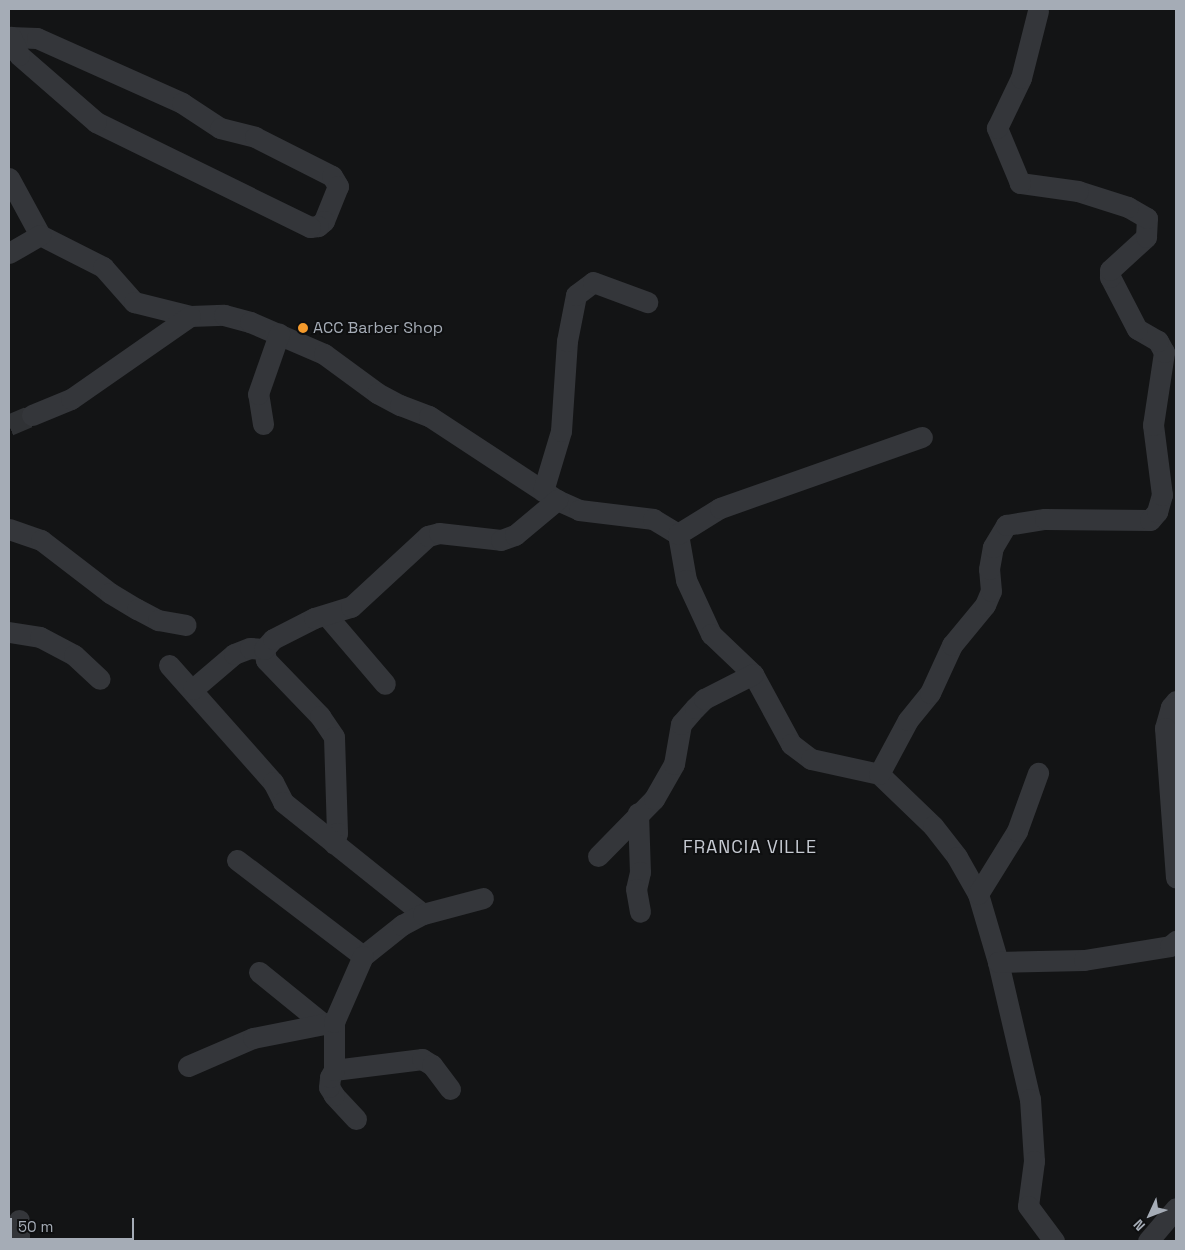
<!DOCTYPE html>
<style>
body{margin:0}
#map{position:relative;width:1185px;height:1250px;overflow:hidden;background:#131415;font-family:"Space Grotesk",sans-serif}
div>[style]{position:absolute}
.minor-tunnel>*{height:21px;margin-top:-10.5px;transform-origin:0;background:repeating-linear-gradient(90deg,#303235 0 21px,transparent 0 32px)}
.minor>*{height:21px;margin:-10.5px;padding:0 10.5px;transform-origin:10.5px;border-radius:10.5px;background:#34363a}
.dots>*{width:14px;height:14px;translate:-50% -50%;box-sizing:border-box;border:2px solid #0e0f10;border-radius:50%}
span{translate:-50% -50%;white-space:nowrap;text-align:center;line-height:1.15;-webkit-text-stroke:4px #0e0f10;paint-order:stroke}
.poi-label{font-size:16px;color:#a5acb6}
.left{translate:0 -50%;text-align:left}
.neighbourhood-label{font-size:18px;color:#c6cad2;letter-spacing:1px}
.frame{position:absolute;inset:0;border:10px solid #a5acb6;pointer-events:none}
.north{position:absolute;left:1125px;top:1190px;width:50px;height:50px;-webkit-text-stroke:4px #0e0f10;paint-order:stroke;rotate:227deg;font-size:14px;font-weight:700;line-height:20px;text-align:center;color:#a5acb6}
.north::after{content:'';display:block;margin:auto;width:18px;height:22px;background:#a5acb6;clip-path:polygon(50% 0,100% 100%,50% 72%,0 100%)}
.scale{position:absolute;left:10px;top:1218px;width:124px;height:22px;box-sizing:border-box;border:2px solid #a5acb6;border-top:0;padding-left:6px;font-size:15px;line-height:18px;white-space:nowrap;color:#a5acb6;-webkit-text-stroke:4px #0e0f10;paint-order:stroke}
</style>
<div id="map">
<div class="minor-tunnel">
<i style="left:9px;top:425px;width:25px;rotate:-23deg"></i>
</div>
<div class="minor">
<i style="left:9px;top:37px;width:28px;rotate:2deg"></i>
<i style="left:37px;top:38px;width:159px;rotate:24.1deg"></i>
<i style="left:182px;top:103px;width:45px;rotate:33.3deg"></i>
<i style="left:220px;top:128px;width:36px;rotate:14deg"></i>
<i style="left:255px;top:137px;width:86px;rotate:26.9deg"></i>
<i style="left:332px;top:176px;width:12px;rotate:59deg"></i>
<i style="left:338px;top:186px;width:38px;rotate:112deg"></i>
<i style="left:324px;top:221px;width:8px;rotate:140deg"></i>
<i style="left:318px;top:226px;width:8px;rotate:173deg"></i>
<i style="left:310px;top:227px;width:238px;rotate:-153.9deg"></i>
<i style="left:96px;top:122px;width:102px;rotate:-139deg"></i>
<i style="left:19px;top:55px;width:20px;rotate:-114deg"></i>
<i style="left:9px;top:178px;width:65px;rotate:61.5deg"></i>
<i style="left:40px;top:235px;width:71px;rotate:26.9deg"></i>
<i style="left:103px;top:267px;width:47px;rotate:48.5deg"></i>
<i style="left:134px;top:302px;width:58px;rotate:14deg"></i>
<i style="left:190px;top:316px;width:34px;rotate:-2deg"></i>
<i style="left:224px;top:315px;width:27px;rotate:15deg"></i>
<i style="left:250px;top:322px;width:81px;rotate:23.4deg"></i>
<i style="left:324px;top:354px;width:66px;rotate:36.3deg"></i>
<i style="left:377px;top:393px;width:26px;rotate:28deg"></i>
<i style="left:400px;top:405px;width:31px;rotate:21deg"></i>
<i style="left:429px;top:416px;width:153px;rotate:33.3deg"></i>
<i style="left:557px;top:500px;width:24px;rotate:24deg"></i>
<i style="left:579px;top:510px;width:75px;rotate:6.9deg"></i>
<i style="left:653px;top:519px;width:29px;rotate:31deg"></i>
<i style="left:678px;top:534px;width:47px;rotate:80.1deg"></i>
<i style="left:686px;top:580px;width:60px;rotate:65.2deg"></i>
<i style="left:711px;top:634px;width:58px;rotate:43.6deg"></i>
<i style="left:753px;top:674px;width:80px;rotate:61.5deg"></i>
<i style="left:791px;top:744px;width:25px;rotate:37deg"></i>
<i style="left:811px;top:759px;width:70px;rotate:12.4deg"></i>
<i style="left:879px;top:774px;width:75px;rotate:43.9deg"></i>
<i style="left:933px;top:826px;width:39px;rotate:52deg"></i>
<i style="left:957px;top:857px;width:43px;rotate:60.4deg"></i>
<i style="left:978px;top:894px;width:71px;rotate:73.6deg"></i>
<i style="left:998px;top:962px;width:141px;rotate:76.9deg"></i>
<i style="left:1030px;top:1099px;width:62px;rotate:86.3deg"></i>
<i style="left:1034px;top:1161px;width:45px;rotate:97.6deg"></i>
<i style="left:1028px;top:1206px;width:44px;rotate:53.4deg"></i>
<i style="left:9px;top:253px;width:36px;rotate:-30deg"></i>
<i style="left:32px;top:415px;width:42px;rotate:-22.3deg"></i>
<i style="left:71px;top:399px;width:145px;rotate:-34.9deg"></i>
<i style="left:263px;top:424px;width:30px;rotate:-99deg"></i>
<i style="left:258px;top:394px;width:64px;rotate:-70.7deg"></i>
<i style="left:543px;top:491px;width:63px;rotate:-73.3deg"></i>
<i style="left:561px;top:431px;width:90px;rotate:-86.2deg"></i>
<i style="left:567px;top:341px;width:47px;rotate:-78.9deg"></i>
<i style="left:576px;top:295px;width:21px;rotate:-37deg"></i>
<i style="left:593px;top:282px;width:58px;rotate:20.3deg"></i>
<i style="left:9px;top:529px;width:34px;rotate:19deg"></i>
<i style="left:41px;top:540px;width:87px;rotate:37.5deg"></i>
<i style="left:110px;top:593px;width:31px;rotate:31deg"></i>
<i style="left:137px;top:609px;width:24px;rotate:28deg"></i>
<i style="left:158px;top:620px;width:28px;rotate:10deg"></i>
<i style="left:678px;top:534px;width:49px;rotate:-31.8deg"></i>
<i style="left:720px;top:508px;width:214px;rotate:-19.4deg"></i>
<i style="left:327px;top:616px;width:89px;rotate:49.5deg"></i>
<i style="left:9px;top:632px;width:31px;rotate:9deg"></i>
<i style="left:40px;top:637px;width:38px;rotate:28deg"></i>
<i style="left:74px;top:655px;width:35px;rotate:43deg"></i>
<i style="left:264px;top:649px;width:11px;rotate:80deg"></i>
<i style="left:266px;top:660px;width:78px;rotate:46deg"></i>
<i style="left:320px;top:716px;width:25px;rotate:56deg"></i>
<i style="left:334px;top:737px;width:96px;rotate:88.2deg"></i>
<i style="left:337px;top:833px;width:11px;rotate:105deg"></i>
<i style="left:169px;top:665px;width:157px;rotate:48.4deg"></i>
<i style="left:273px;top:782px;width:22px;rotate:63deg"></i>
<i style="left:283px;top:802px;width:179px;rotate:38.7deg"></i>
<i style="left:193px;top:689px;width:54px;rotate:-40.5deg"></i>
<i style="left:234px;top:654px;width:17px;rotate:-21deg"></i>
<i style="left:250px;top:648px;width:14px;rotate:4deg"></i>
<i style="left:264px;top:649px;width:13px;rotate:-48deg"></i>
<i style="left:273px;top:639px;width:46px;rotate:-27.1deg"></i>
<i style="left:314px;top:618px;width:39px;rotate:-17deg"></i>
<i style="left:351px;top:607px;width:105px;rotate:-42.7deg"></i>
<i style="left:428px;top:536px;width:11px;rotate:-15deg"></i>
<i style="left:439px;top:533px;width:62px;rotate:6.4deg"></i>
<i style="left:501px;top:540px;width:15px;rotate:-20deg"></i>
<i style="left:515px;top:535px;width:55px;rotate:-39.8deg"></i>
<i style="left:1176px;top:701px;width:8px;rotate:130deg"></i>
<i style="left:1171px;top:707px;width:22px;rotate:106deg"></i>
<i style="left:1165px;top:728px;width:150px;rotate:85.8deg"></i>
<i style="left:879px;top:774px;width:61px;rotate:-61.8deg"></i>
<i style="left:908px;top:720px;width:35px;rotate:-51deg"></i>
<i style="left:930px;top:693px;width:53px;rotate:-65.4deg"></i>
<i style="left:952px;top:645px;width:52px;rotate:-50.5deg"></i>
<i style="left:985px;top:605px;width:15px;rotate:-67deg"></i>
<i style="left:991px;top:591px;width:22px;rotate:-95deg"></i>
<i style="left:989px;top:569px;width:22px;rotate:-80deg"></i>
<i style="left:993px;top:547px;width:26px;rotate:-59deg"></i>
<i style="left:1006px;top:525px;width:39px;rotate:-9deg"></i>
<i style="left:1045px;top:519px;width:105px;rotate:0.5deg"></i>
<i style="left:1150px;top:520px;width:11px;rotate:-49deg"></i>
<i style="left:1157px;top:512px;width:18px;rotate:-74deg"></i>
<i style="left:1162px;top:495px;width:71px;rotate:-97.3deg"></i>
<i style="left:1153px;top:425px;width:74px;rotate:-81.4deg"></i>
<i style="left:1164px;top:352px;width:13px;rotate:-119deg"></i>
<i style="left:1158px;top:341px;width:24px;rotate:-150deg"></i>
<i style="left:1137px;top:329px;width:59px;rotate:-117.4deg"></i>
<i style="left:1110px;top:277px;width:7px;rotate:-90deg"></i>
<i style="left:1110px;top:270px;width:49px;rotate:-42.5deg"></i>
<i style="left:1146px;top:237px;width:19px;rotate:-87deg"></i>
<i style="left:1147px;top:218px;width:22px;rotate:-150deg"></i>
<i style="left:1128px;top:207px;width:52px;rotate:-162.3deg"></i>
<i style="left:1078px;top:191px;width:59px;rotate:-172.1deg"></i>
<i style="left:1020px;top:183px;width:60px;rotate:-112.7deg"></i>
<i style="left:997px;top:128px;width:55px;rotate:-64.4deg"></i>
<i style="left:1021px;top:78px;width:69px;rotate:-75.8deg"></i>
<i style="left:638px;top:813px;width:59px;rotate:88.1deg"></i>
<i style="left:640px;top:872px;width:17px;rotate:103deg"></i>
<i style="left:636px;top:889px;width:23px;rotate:80deg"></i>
<i style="left:598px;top:856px;width:80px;rotate:-45.5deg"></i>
<i style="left:654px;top:799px;width:40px;rotate:-60.3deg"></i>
<i style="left:674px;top:764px;width:41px;rotate:-80.1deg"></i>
<i style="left:681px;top:724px;width:21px;rotate:-49deg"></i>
<i style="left:695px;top:708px;width:13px;rotate:-45deg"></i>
<i style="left:704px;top:699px;width:55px;rotate:-27deg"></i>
<i style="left:237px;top:860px;width:158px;rotate:37.3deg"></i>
<i style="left:363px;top:956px;width:50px;rotate:-38.5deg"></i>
<i style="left:402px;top:925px;width:24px;rotate:-28deg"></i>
<i style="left:423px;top:914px;width:62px;rotate:-14.9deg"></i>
<i style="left:978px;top:894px;width:74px;rotate:-58.2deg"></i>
<i style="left:1017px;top:831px;width:62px;rotate:-70.1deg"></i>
<i style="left:998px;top:962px;width:86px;rotate:-1.3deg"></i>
<i style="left:1084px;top:960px;width:87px;rotate:-9.2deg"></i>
<i style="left:1170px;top:946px;width:8px;rotate:-40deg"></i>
<i style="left:259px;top:972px;width:81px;rotate:39deg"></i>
<i style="left:188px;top:1066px;width:71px;rotate:-23.3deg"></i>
<i style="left:253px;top:1038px;width:83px;rotate:-11.2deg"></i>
<i style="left:334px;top:1070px;width:89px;rotate:-7.1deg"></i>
<i style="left:422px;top:1059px;width:12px;rotate:31deg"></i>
<i style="left:432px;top:1065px;width:30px;rotate:53deg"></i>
<i style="left:356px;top:1119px;width:33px;rotate:-133deg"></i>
<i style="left:334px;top:1095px;width:9px;rotate:-122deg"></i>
<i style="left:329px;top:1087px;width:10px;rotate:-84deg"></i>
<i style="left:330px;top:1077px;width:8px;rotate:-60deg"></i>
<i style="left:334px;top:1070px;width:48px;rotate:-90deg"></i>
<i style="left:334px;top:1022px;width:72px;rotate:-66.3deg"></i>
<i style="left:19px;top:1220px;width:21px;rotate:90deg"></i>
<i style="left:1148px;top:1241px;width:43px;rotate:-49.7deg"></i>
</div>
<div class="dots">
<i style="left:303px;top:328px;background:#f49a2c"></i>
</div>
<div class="poi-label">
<span class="left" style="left:313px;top:328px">ACC Barber Shop</span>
</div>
<div class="neighbourhood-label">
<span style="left:750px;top:847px">FRANCIA VILLE</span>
</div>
<div class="frame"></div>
<div class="north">N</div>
<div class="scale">50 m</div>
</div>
